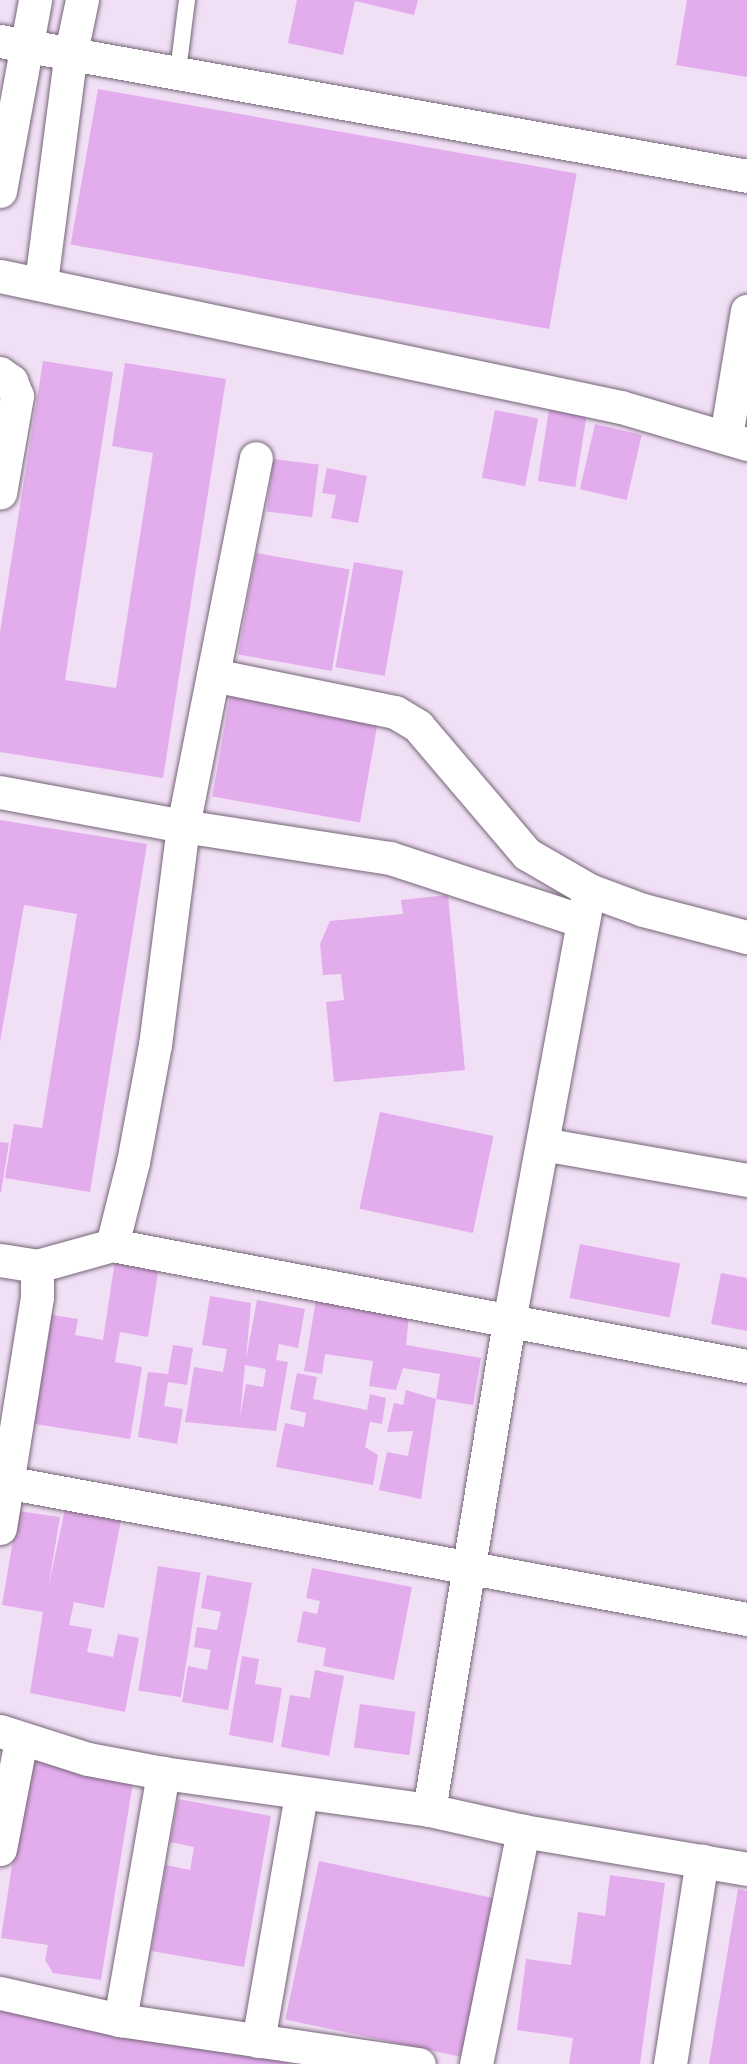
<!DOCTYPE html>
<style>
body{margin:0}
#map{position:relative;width:747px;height:2064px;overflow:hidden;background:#f1dff5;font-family:"Roboto Serif",serif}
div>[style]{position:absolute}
.building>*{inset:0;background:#e3aded;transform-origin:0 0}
.roads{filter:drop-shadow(0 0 2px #756577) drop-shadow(0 0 2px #756577)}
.service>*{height:16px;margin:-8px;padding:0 8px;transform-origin:8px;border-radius:8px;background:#fff}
.minor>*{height:33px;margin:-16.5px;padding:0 16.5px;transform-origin:16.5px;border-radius:16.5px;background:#fff}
span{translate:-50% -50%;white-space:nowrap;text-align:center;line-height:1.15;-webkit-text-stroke:4.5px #f1dff5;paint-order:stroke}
</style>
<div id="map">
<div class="building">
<i style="clip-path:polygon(297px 0,418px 0,414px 15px,355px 1px,343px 55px,288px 43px)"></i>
<i style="clip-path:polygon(687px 0,747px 0,747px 77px,676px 65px)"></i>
<i style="left:98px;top:89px;width:486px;height:158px;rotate:10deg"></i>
<i style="clip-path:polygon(43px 361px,113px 372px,65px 680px,116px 688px,153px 453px,112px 446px,125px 363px,226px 379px,163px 778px,0 752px,0 632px)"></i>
<i style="left:495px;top:410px;width:44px;height:69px;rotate:11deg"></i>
<i style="left:549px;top:410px;width:38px;height:72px;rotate:9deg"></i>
<i style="left:595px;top:424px;width:48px;height:67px;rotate:13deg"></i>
<i style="left:273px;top:459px;width:46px;height:53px;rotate:7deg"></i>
<i style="clip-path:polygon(327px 468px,367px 476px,358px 523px,331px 518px,336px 495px,322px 493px)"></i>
<i style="left:256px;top:553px;width:95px;height:103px;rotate:10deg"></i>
<i style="left:354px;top:562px;width:50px;height:107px;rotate:10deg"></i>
<i style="left:230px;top:696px;width:150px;height:102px;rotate:10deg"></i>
<i style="clip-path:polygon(0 820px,147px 844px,90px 1192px,5px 1178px,14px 1124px,42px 1128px,77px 914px,24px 905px,0 1042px)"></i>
<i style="clip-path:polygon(448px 895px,465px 1070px,334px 1082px,326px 1002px,344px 1000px,341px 974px,323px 975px,320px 944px,330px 921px,403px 914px,401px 900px)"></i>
<i style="left:380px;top:1112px;width:116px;height:99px;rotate:12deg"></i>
<i style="clip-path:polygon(0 1142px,9px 1143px,1px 1192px,0 1192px)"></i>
<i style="left:580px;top:1244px;width:102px;height:55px;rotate:11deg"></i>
<i style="clip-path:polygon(115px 1260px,159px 1266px,148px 1337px,120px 1332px,115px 1362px,142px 1367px,130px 1439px,29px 1423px,46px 1314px,78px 1319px,75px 1335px,103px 1340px)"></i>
<i style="clip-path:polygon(721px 1273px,747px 1278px,747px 1331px,711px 1324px)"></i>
<i style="clip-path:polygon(evenodd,210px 1296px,251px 1303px,246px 1359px,257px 1300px,305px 1309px,298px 1348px,279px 1344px,276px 1360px,288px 1362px,276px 1431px,185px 1422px,194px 1367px,223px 1372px,227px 1349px,202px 1345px,210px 1296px,245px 1365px,266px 1369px,263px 1387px,246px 1384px,240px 1417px,245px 1365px)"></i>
<i style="clip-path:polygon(316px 1300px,409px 1315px,406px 1345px,481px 1358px,473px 1405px,436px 1399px,421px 1499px,379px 1490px,387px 1452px,408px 1456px,413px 1431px,387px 1432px,394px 1403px,403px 1405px,406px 1390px,436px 1399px,440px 1374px,403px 1368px,396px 1390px,369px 1386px,373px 1361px,325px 1354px,322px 1374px,304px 1371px)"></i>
<i style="clip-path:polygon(173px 1345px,193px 1348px,187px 1385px,168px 1382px,164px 1406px,183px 1409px,177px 1444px,138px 1437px,148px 1372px,168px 1374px)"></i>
<i style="clip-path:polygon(297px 1373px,317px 1377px,313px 1399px,367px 1410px,370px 1394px,386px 1398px,382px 1424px,370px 1422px,365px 1447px,378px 1455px,373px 1485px,276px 1467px,285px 1423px,304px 1427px,306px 1413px,290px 1409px)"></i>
<i style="clip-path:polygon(65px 1509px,121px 1520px,104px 1608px,74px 1602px,69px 1625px,92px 1629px,87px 1652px,113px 1657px,118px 1634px,139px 1638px,125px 1712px,30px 1693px,43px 1612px,2px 1605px,18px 1511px,60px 1517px,48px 1589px)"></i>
<i style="left:158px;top:1566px;width:43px;height:126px;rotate:9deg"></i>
<i style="clip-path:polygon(312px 1568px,412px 1587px,394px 1680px,323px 1666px,326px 1648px,297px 1642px,303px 1611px,317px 1614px,320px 1601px,306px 1598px)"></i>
<i style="clip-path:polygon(207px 1575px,252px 1583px,228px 1710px,182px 1702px,188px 1666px,207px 1670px,211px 1650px,194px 1647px,197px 1627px,217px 1630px,221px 1612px,201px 1608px)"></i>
<i style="clip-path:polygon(242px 1656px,259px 1659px,255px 1684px,282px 1688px,273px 1743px,229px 1735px)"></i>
<i style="clip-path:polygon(315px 1670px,344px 1676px,329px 1756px,281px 1747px,290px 1695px,310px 1698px)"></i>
<i style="left:360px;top:1704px;width:56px;height:44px;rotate:8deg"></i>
<i style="clip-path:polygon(28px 1760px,134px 1776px,101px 1980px,53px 1973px,45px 1960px,48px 1945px,1px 1938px)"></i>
<i style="clip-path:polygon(178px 1799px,271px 1816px,244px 1967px,151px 1951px,166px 1865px,190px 1870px,194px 1847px,170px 1842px)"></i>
<i style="left:319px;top:1861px;width:185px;height:162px;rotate:12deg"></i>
<i style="clip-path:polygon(610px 1875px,665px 1883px,640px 2064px,569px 2064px,573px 2038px,517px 2030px,526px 1959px,571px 1965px,578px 1912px,605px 1916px)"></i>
<i style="clip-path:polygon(738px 1889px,747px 1891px,747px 2064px,709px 2064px)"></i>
<i style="clip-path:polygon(0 2010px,290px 2063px,290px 2064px,0 2064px)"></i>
</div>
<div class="roads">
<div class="service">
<i style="left:178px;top:71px;width:72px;rotate:-82.8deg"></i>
</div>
<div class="minor">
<i style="left:0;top:41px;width:759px;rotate:10.24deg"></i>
<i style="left:0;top:191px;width:194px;rotate:-79.6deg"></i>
<i style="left:0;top:276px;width:635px;rotate:11.91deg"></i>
<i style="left:621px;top:407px;width:131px;rotate:16.4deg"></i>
<i style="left:41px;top:282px;width:232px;rotate:-82.6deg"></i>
<i style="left:71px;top:52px;width:53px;rotate:-78.1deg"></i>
<i style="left:0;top:373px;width:14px;rotate:36deg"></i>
<i style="left:11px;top:381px;width:16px;rotate:68deg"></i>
<i style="left:17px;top:396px;width:98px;rotate:99.9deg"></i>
<i style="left:726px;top:436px;width:127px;rotate:-80.5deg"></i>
<i style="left:213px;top:675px;width:186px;rotate:11.5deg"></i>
<i style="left:395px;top:712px;width:27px;rotate:31deg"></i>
<i style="left:418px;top:726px;width:168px;rotate:49.6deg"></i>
<i style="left:527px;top:854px;width:72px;rotate:30.1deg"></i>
<i style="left:589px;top:890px;width:58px;rotate:20.3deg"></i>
<i style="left:643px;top:910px;width:107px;rotate:14.6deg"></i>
<i style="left:0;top:792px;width:186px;rotate:10.5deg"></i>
<i style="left:183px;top:826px;width:209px;rotate:8.8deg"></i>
<i style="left:390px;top:858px;width:203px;rotate:18.1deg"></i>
<i style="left:543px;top:1144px;width:207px;rotate:10deg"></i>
<i style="left:112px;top:1245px;width:646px;rotate:10.79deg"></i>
<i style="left:0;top:1260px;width:37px;rotate:9deg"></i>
<i style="left:0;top:1481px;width:760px;rotate:10.47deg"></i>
<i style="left:0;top:1528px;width:234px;rotate:-80.9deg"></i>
<i style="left:37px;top:1297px;width:31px;rotate:-90deg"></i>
<i style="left:37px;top:1266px;width:78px;rotate:-15.6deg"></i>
<i style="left:112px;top:1245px;width:86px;rotate:-75.8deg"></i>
<i style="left:133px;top:1162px;width:119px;rotate:-79.4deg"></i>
<i style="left:155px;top:1045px;width:221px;rotate:-82.7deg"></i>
<i style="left:183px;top:826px;width:375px;rotate:-78.8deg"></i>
<i style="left:0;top:1731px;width:92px;rotate:17.7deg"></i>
<i style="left:88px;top:1759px;width:76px;rotate:10.6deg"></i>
<i style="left:163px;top:1773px;width:269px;rotate:7.9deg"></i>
<i style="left:429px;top:1810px;width:96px;rotate:12.6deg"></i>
<i style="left:523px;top:1831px;width:227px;rotate:9.6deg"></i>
<i style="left:429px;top:1810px;width:496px;rotate:-80.7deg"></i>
<i style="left:509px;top:1321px;width:438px;rotate:-79.5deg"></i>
<i style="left:0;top:1849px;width:111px;rotate:-79.1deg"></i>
<i style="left:0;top:1993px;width:123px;rotate:12.7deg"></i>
<i style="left:120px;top:2020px;width:302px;rotate:8.4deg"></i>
<i style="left:120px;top:2020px;width:251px;rotate:-80.1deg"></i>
<i style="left:258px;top:2041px;width:250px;rotate:-80.1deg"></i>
<i style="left:476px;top:2064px;width:238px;rotate:-78.6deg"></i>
<i style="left:670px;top:2064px;width:206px;rotate:-81.1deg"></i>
</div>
</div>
</div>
